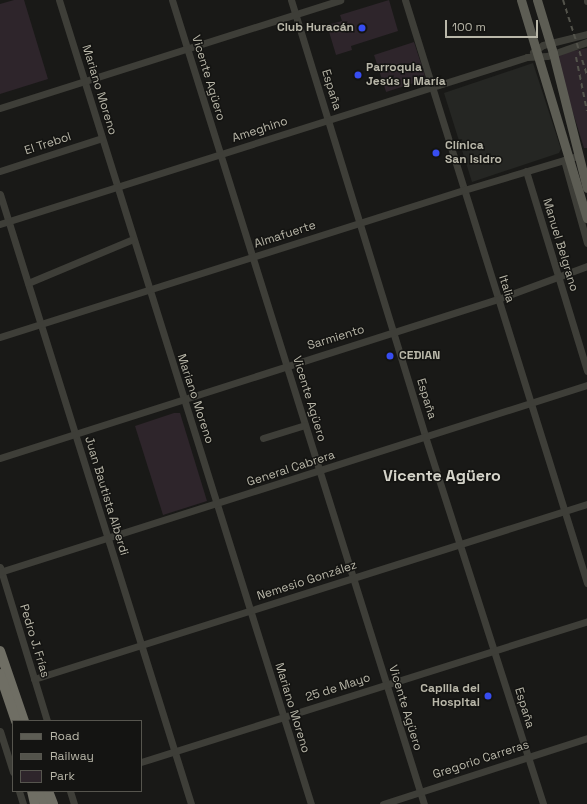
<!DOCTYPE html>
<meta charset="utf-8">
<style>
body{margin:0}
#map{position:relative;width:587px;height:804px;overflow:hidden;background:#191917;font-family:"Space Grotesk",sans-serif}
div>[style]{position:absolute}
.built>*{inset:0;background:#252623}
.green>*{inset:0;background:#2e252b;transform-origin:0 0}
.minor>*{height:7px;margin:-3.5px;padding:0 3.5px;transform-origin:3.5px;border-radius:3.5px;background:#3e3e38}
.major>*{height:9px;margin:-4.5px;padding:0 4.5px;transform-origin:4.5px;border-radius:4.5px;background:#5d5d54}
.highway>*{height:10px;margin:-5px;padding:0 5px;transform-origin:5px;border-radius:5px;background:#6f6e64}
.rail>*{height:2px;margin-top:-1px;transform-origin:0;background:repeating-linear-gradient(90deg,#53534b 0 5px,transparent 0 9px)}
.dots>*{width:11px;height:11px;translate:-50% -50%;box-sizing:border-box;border:2px solid #141412;border-radius:50%}
span{translate:-50% -50%;white-space:nowrap;text-align:center;line-height:1.15;-webkit-text-stroke:3px #141412;paint-order:stroke}
.poi-label{font-size:12px;color:#b9b7a9;font-weight:700}
.right{translate:-100% -50%;text-align:right}
.left{translate:0 -50%;text-align:left}
.street-label{font-size:12px;color:#b9b7a9}
.district-label{font-size:16px;color:#d5d4ca;font-weight:700}
.legend{position:absolute;left:12px;top:720px;width:130px;height:72px;box-sizing:border-box;background:#141412;border:1px solid #56554e;margin:0;padding:5px 7px;list-style:none;font-size:12px;color:#b9b7a9}
.legend li{display:flex;align-items:center;gap:8px;height:20px}
.legend b{width:20px;border:1px solid #56554e}
.scale{position:absolute;left:445px;top:20px;width:93px;height:18px;box-sizing:border-box;border:2px solid #b9b7a9;border-top:0;padding-left:5px;font-size:12px;line-height:14px;white-space:nowrap;color:#b9b7a9;-webkit-text-stroke:3px #141412;paint-order:stroke}
</style>
<div id="map">
<div class="built">
<i style="clip-path:polygon(533px 63px,561px 149px,559px 153px,472px 182px,444px 93px)"></i>
</div>
<div class="green">
<i style="clip-path:polygon(14px 0,24px 0,48px 79px,0 94px,0 4px)"></i>
<i style="clip-path:polygon(389px 0,398px 31px,351px 46px,352px 50px,336px 55px,327px 25px,342px 21px,340px 15px)"></i>
<i style="left:414px;top:42px;width:39px;height:42px;rotate:72deg"></i>
<i style="clip-path:polygon(587px 48px,587px 148px,584px 148px,555px 55px)"></i>
<i style="clip-path:polygon(174px 413px,180px 413px,207px 501px,163px 515px,135px 426px)"></i>
</div>
<div class="minor">
<i style="left:59px;top:0;width:843px;rotate:72.6deg"></i>
<i style="left:172px;top:0;width:843px;rotate:72.6deg"></i>
<i style="left:291px;top:0;width:456px;rotate:72.9deg"></i>
<i style="left:425px;top:436px;width:386px;rotate:72.2deg"></i>
<i style="left:405px;top:0;width:611px;rotate:72.66deg"></i>
<i style="left:587px;top:0;width:1px;rotate:90deg"></i>
<i style="left:533px;top:52px;width:12px;rotate:-35deg"></i>
<i style="left:543px;top:45px;width:45px;rotate:-14deg"></i>
<i style="left:0;top:108px;width:357px;rotate:-17.6deg"></i>
<i style="left:564px;top:160px;width:86px;rotate:74.5deg"></i>
<i style="left:0;top:171px;width:107px;rotate:-17.9deg"></i>
<i style="left:526px;top:171px;width:209px;rotate:73deg"></i>
<i style="left:0;top:194px;width:639px;rotate:72.61deg"></i>
<i style="left:0;top:224px;width:553px;rotate:-17.58deg"></i>
<i style="left:527px;top:57px;width:20px;rotate:-3deg"></i>
<i style="left:547px;top:56px;width:42px;rotate:-19.3deg"></i>
<i style="left:28px;top:283px;width:114px;rotate:-22.7deg"></i>
<i style="left:0;top:337px;width:487px;rotate:-17.6deg"></i>
<i style="left:464px;top:190px;width:118px;rotate:-16.7deg"></i>
<i style="left:263px;top:438px;width:44px;rotate:-17.2deg"></i>
<i style="left:0;top:458px;width:523px;rotate:-17.71deg"></i>
<i style="left:498px;top:299px;width:95px;rotate:-20.3deg"></i>
<i style="left:0;top:567px;width:161px;rotate:73deg"></i>
<i style="left:0;top:572px;width:616px;rotate:-17.67deg"></i>
<i style="left:34px;top:679px;width:580px;rotate:-17.56deg"></i>
<i style="left:0;top:731px;width:43px;rotate:72.4deg"></i>
<i style="left:141px;top:762px;width:468px;rotate:-17.5deg"></i>
<i style="left:19px;top:791px;width:14px;rotate:73deg"></i>
<i style="left:70px;top:791px;width:14px;rotate:73deg"></i>
<i style="left:383px;top:804px;width:214px;rotate:-17.9deg"></i>
</div>
<div class="major">
<i style="left:521px;top:0;width:228px;rotate:73.2deg"></i>
<i style="left:537px;top:0;width:55px;rotate:73.2deg"></i>
<i style="left:553px;top:53px;width:139px;rotate:75.9deg"></i>
</div>
<div class="highway">
<i style="left:0;top:651px;width:74px;rotate:71.1deg"></i>
<i style="left:0;top:674px;width:50px;rotate:71.2deg"></i>
<i style="left:32px;top:791px;width:13px;rotate:77deg"></i>
<i style="left:40px;top:791px;width:14px;rotate:69deg"></i>
<i style="left:48px;top:791px;width:14px;rotate:69deg"></i>
</div>
<div class="rail">
<i style="left:563px;top:0;width:79px;rotate:72.3deg"></i>
<i style="left:576px;top:57px;width:55px;rotate:78.5deg"></i>
</div>
<div class="dots">
<i style="left:362px;top:28px;background:#374df1"></i>
<i style="left:358px;top:75px;background:#374df1"></i>
<i style="left:436px;top:153px;background:#374df1"></i>
<i style="left:390px;top:356px;background:#374df1"></i>
<i style="left:488px;top:696px;background:#374df1"></i>
</div>
<div class="poi-label">
<span class="right" style="left:354px;top:28px">Club Huracán</span>
<span class="left" style="left:366px;top:75px">Parroquia<br>Jesús y María</span>
<span class="left" style="left:445px;top:153px">Clínica<br>San Isidro</span>
<span class="left" style="left:399px;top:356px">CEDIAN</span>
<span class="right" style="left:480px;top:696px">Capilla del<br>Hospital</span>
</div>
<div class="street-label">
<span style="left:208px;top:78px;rotate:73deg">Vicente Agüero</span>
<span style="left:99px;top:90px;rotate:73deg">Mariano Moreno</span>
<span style="left:331px;top:90px;rotate:73deg">España</span>
<span style="left:260px;top:130px;rotate:-18deg">Ameghino</span>
<span style="left:48px;top:144px;rotate:-18deg">El Trebol</span>
<span style="left:285px;top:235px;rotate:-18deg">Almafuerte</span>
<span style="left:560px;top:245px;rotate:73deg">Manuel Belgrano</span>
<span style="left:506px;top:289px;rotate:73deg">Italia</span>
<span style="left:336px;top:338px;rotate:-17deg">Sarmiento</span>
<span style="left:195px;top:399px;rotate:72deg">Mariano Moreno</span>
<span style="left:309px;top:399px;rotate:73deg">Vicente Agüero</span>
<span style="left:426px;top:399px;rotate:73deg">España</span>
<span style="left:291px;top:469px;rotate:-18deg">General Cabrera</span>
<span style="left:106px;top:496px;rotate:73deg">Juan Bautista Alberdi</span>
<span style="left:307px;top:581px;rotate:-18deg">Nemesio González</span>
<span style="left:34px;top:641px;rotate:73deg">Pedro J. Frías</span>
<span style="left:338px;top:688px;rotate:-18deg">25 de Mayo</span>
<span style="left:292px;top:708px;rotate:73deg">Mariano Moreno</span>
<span style="left:405px;top:708px;rotate:73deg">Vicente Agüero</span>
<span style="left:524px;top:708px;rotate:73deg">España</span>
<span style="left:481px;top:760px;rotate:-18deg">Gregorio Carreras</span>
</div>
<div class="district-label">
<span style="left:442px;top:476px">Vicente Agüero</span>
</div>
<ul class="legend">
<li><b style="height:5px;background:#5d5d54"></b>Road</li>
<li><b style="height:5px;background:#53534b"></b>Railway</li>
<li><b style="height:11px;background:#2e252b"></b>Park</li>
</ul>
<div class="scale">100 m</div>
</div>
